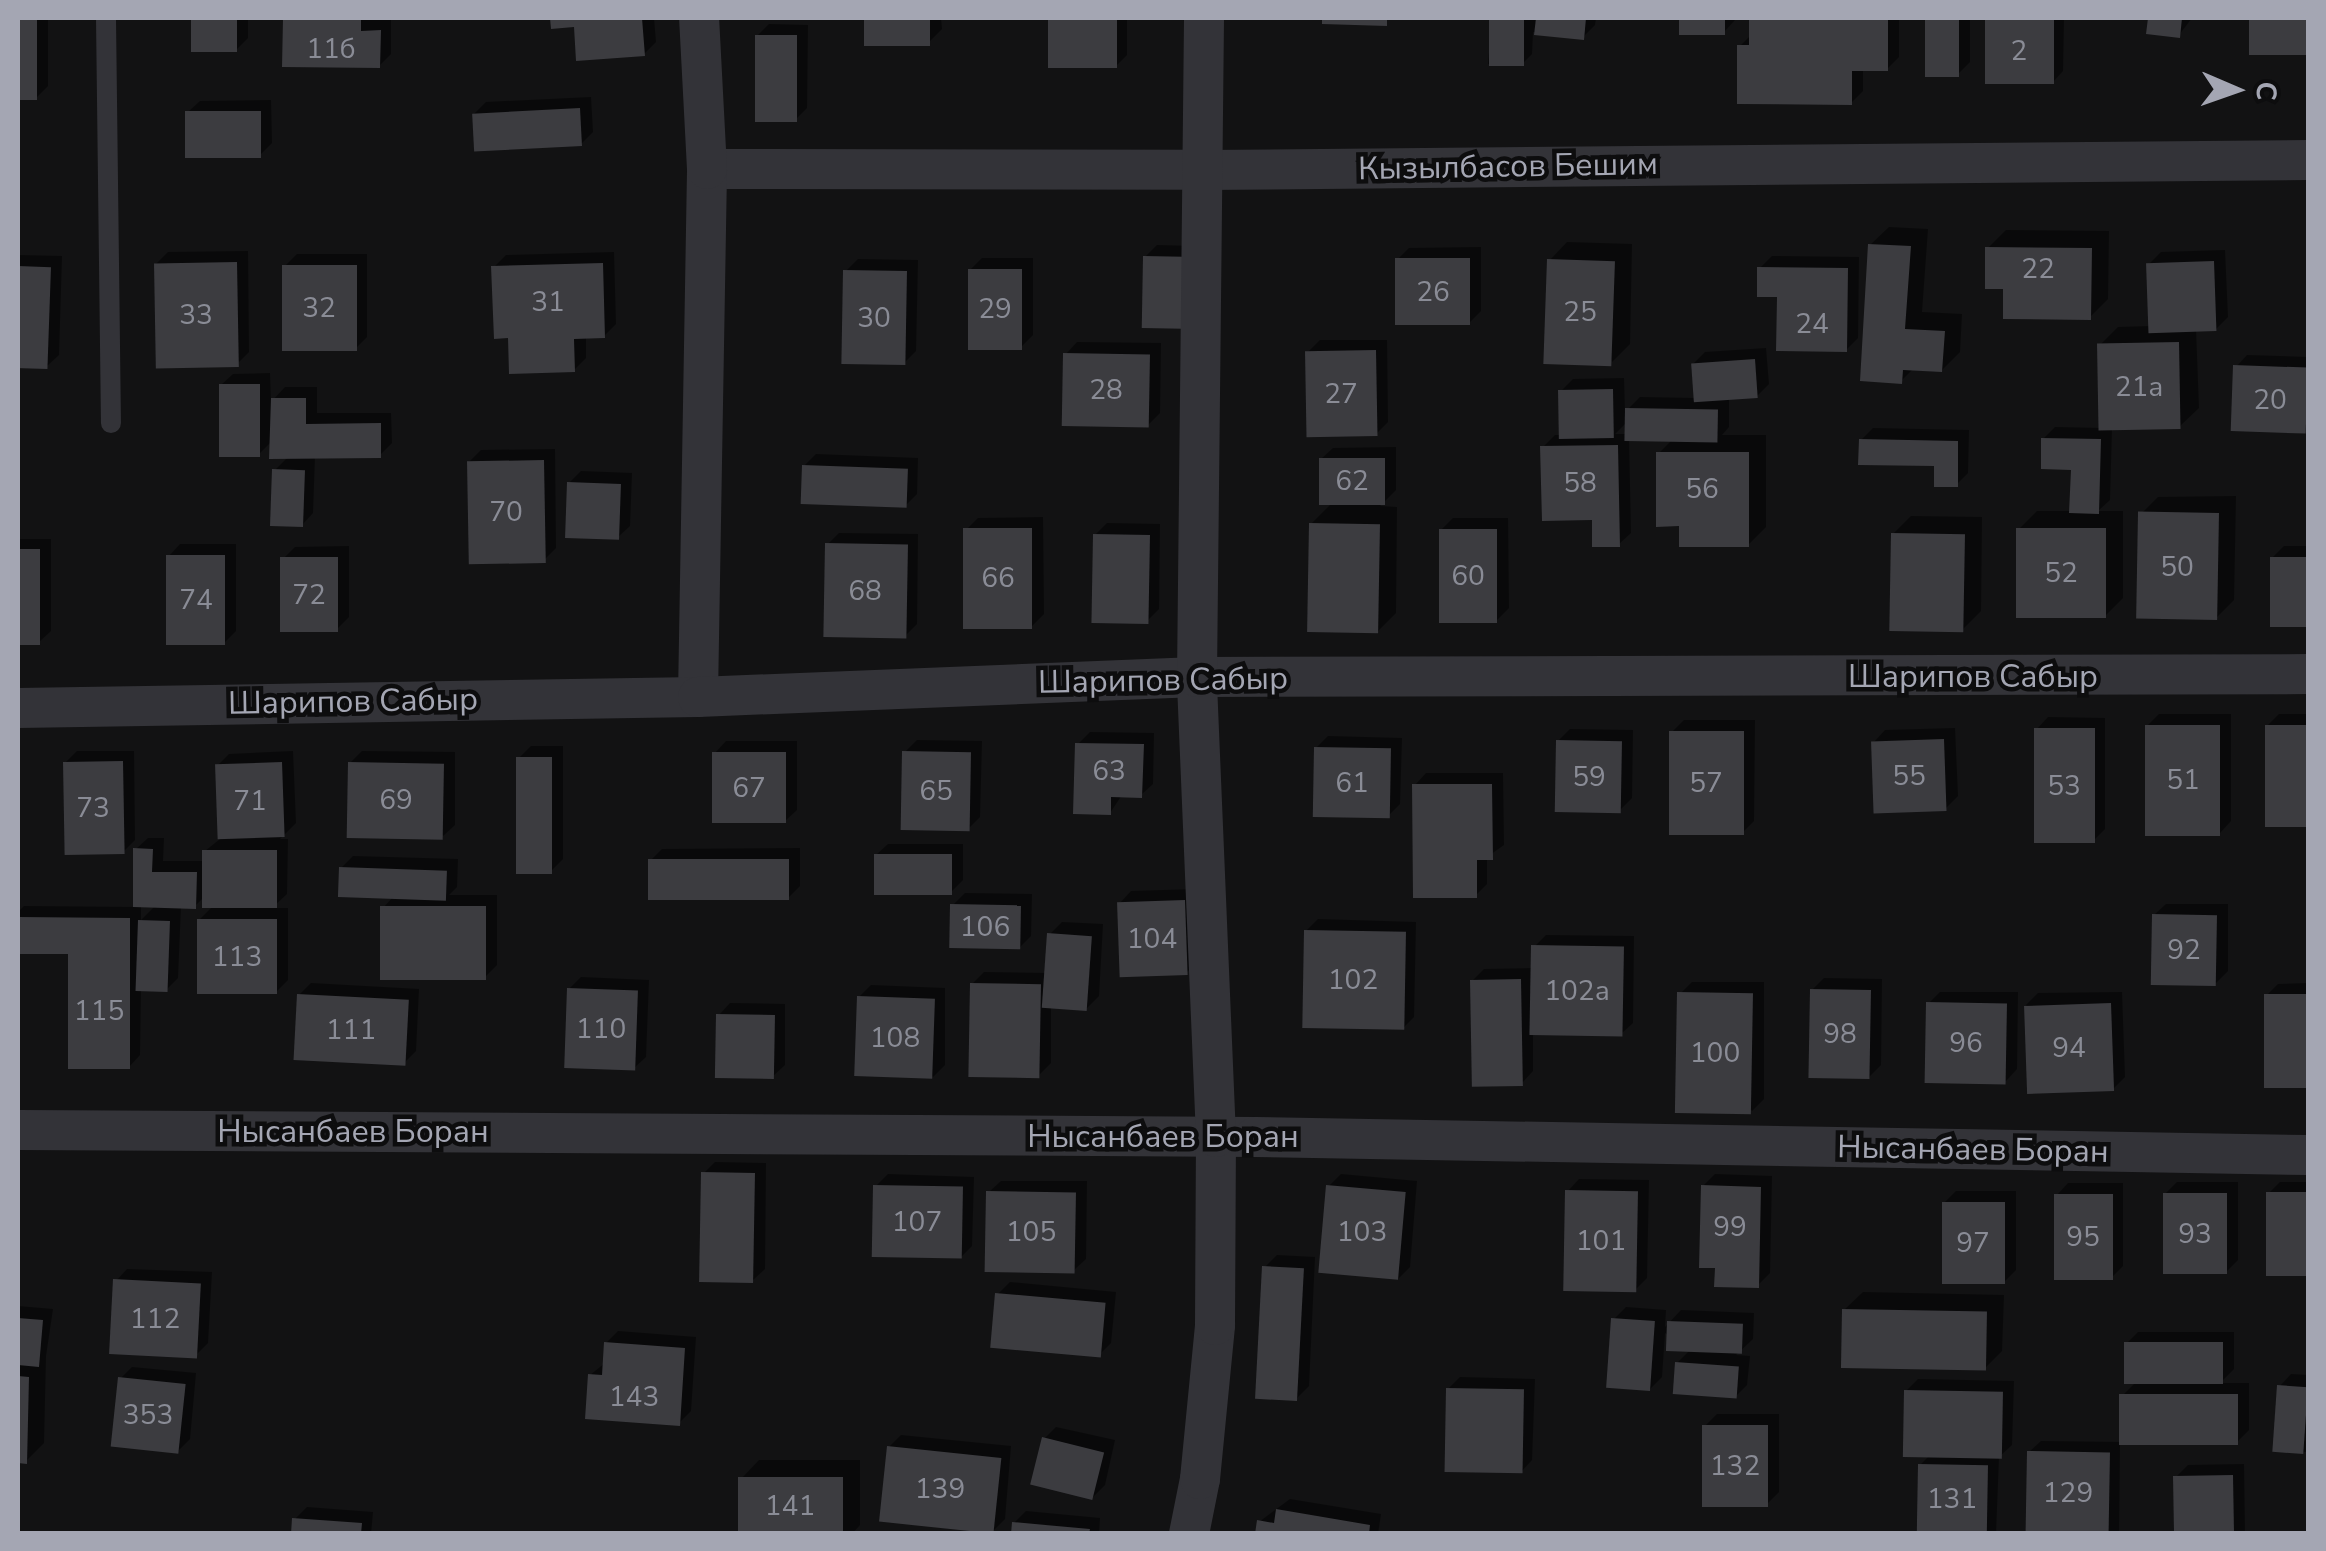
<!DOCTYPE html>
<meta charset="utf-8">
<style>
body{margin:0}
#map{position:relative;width:2326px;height:1551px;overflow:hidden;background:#121213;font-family:"Nunito Sans",sans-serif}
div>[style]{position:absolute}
.shadow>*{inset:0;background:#0007}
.building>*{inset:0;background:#3c3c40;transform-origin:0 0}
.lane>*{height:20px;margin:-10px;padding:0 10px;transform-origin:10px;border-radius:10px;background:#333338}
.street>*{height:40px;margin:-20px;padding:0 20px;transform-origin:20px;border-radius:20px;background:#333338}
span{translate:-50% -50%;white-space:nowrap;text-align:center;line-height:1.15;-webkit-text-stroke:9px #0d0d0e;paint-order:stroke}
.number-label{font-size:28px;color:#8a8c96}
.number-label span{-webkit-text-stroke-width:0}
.street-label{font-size:32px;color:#a4a6b3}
.frame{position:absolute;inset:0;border:20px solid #a4a6b3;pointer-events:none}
.north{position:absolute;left:2186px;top:40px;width:100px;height:100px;-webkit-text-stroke:8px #0d0d0e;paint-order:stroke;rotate:92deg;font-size:28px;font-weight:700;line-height:40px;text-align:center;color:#a4a6b3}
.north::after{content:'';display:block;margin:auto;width:35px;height:45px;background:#a4a6b3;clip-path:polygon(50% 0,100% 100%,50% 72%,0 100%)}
</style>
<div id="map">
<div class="shadow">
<i style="clip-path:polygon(18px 18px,48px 18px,48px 86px,36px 98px,18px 98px)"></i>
<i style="clip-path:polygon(193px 18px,248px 18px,248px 38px,237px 49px,193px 50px)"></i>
<i style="clip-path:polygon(285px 18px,391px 20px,391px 54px,379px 66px,285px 65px)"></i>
<i style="clip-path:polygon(553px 18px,654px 18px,656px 42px,644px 54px,576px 25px,553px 26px)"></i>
<i style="clip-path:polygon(867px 18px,941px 18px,942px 29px,930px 41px,868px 44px)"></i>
<i style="clip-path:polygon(1051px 18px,1127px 18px,1127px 55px,1115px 67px,1050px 66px)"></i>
<i style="clip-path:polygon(1492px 18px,1596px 18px,1595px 25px,1583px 37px,1533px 32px,1532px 54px,1520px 66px,1488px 64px)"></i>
<i style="clip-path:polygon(1681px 18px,1735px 18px,1735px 20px,1724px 32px,1681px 32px)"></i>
<i style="clip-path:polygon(1752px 18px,1899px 18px,1899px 57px,1887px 69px,1863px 68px,1863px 91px,1851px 103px,1740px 46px,1752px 34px)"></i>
<i style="clip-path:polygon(1931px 18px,1970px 18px,1970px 62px,1958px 74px,1928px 21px)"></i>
<i style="clip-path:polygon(1987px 18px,2064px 18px,2063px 71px,2052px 83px,1986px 82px)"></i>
<i style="clip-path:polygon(2150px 18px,2192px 18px,2179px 35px,2149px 32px)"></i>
<i style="clip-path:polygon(769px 24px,808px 25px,807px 108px,795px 120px,757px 36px)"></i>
<i style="clip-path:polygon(591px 97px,593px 132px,581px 144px,474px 114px,486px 102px)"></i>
<i style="clip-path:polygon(271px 100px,272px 143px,260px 155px,188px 112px,200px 101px)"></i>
<i style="clip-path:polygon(1889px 227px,1928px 229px,1922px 312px,1962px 314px,1960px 352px,1942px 370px,1914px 368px,1901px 381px,1870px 245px)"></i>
<i style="clip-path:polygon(2006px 230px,2109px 231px,2108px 299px,2090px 317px,2006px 287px,1988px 248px)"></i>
<i style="clip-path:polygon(1567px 242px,1632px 244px,1630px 344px,1612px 362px,1549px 261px)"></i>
<i style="clip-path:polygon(1157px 245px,1194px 246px,1180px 327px,1145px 257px)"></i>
<i style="clip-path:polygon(1481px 247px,1481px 311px,1469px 323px,1397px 260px,1409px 248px)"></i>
<i style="clip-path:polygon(2225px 250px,2228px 317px,2216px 329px,2196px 329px,2199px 408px,2180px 426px,2112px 428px,2110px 500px,2098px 511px,2123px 511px,2123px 598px,2105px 616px,2019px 529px,2037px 511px,2071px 511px,2073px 467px,2043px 439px,2055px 427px,2102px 428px,2099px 346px,2118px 327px,2151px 326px,2149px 264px,2161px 252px)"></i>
<i style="clip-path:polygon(248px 251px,249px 352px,237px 364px,156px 264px,168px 252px)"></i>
<i style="clip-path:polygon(614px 252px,616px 324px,604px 336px,586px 336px,586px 358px,574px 370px,510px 336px,494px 267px,506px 255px)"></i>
<i style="clip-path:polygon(297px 254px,367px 254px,367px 337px,355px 349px,285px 266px)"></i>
<i style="clip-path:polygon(18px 255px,62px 256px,59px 355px,47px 366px,18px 366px)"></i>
<i style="clip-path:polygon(1772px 256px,1859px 257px,1858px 338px,1846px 350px,1779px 295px,1760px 268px)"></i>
<i style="clip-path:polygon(982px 258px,1033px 258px,1033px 335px,1021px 347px,970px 270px)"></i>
<i style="clip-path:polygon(858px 259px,918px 260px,916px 351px,904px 363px,846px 271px)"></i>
<i style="clip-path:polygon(1320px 340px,1387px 340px,1388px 422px,1376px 434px,1308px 352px)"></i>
<i style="clip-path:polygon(1077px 342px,1161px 343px,1160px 413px,1148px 425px,1066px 354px)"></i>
<i style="clip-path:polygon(evenodd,1766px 348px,1769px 384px,1757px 396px,1729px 398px,1729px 427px,1722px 435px,1766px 435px,1766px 527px,1748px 545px,1682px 524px,1659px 453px,1673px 439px,1629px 438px,1631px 533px,1619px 544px,1543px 447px,1555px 435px,1561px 435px,1561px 391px,1573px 379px,1624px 378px,1625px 412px,1640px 397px,1695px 398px,1693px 364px,1705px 352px,1766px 348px,1628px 421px,1628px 434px,1615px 434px,1628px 421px)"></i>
<i style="clip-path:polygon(2247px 355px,2308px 357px,2308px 431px,2233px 429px,2236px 367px)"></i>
<i style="clip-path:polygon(270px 373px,271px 402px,285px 387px,317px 387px,317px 413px,391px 413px,392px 443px,380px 455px,315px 456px,313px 513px,302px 525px,275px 470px,289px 456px,272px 441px,259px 454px,221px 385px,233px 374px)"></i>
<i style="clip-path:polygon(1873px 428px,1969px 430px,1968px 473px,1957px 484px,1936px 463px,1861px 440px)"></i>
<i style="clip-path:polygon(1396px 447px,1396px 490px,1380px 506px,1397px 507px,1396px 613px,1378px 631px,1311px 524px,1332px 503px,1321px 459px,1333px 448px)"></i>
<i style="clip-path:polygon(555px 449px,556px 548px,544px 560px,469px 462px,481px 450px)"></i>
<i style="clip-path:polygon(816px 454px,918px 458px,917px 494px,905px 506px,804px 466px)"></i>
<i style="clip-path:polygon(581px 471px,632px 473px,630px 526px,618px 537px,569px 483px)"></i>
<i style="clip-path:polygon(2236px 496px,2234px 600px,2216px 618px,2140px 515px,2158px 497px)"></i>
<i style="clip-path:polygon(1911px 516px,1982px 517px,1981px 611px,1963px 629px,1893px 534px)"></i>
<i style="clip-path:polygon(1043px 517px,1044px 614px,1032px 626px,966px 530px,978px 518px)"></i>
<i style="clip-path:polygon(1453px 518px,1508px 518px,1509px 608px,1497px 620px,1441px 530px)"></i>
<i style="clip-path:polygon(1107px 523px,1160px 524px,1159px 609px,1147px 621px,1095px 535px)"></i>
<i style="clip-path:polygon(839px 533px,918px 534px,917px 624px,905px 636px,827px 545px)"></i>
<i style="clip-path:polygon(18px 539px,51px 539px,51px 631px,39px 642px,18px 643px)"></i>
<i style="clip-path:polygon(180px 544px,236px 544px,236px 631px,224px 643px,169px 556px)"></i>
<i style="clip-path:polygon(349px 546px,349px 617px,337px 629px,283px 559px,295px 547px)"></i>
<i style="clip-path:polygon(2284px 546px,2308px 546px,2308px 625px,2272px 625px,2272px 558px)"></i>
<i style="clip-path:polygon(2159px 714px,2231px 714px,2231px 821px,2220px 833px,2147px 726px)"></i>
<i style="clip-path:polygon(2279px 714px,2308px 714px,2308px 824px,2268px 824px,2267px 726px)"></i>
<i style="clip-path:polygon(2048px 717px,2105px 718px,2105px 829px,2093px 841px,2037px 729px)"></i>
<i style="clip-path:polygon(1684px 720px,1755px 720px,1754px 821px,1742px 833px,1672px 732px)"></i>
<i style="clip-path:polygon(1955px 728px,1958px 796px,1946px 808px,1874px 742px,1885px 730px)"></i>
<i style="clip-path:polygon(1570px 729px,1633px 730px,1632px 798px,1620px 810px,1558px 741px)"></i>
<i style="clip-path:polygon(1090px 732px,1154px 733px,1153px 784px,1141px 795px,1122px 795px,1110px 813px,1078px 744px)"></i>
<i style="clip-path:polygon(1328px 736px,1402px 738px,1400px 804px,1388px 816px,1316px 748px)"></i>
<i style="clip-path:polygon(917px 740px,982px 741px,980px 817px,968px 829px,905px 752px)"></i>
<i style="clip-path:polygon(726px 741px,797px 741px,797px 810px,785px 821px,715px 753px)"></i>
<i style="clip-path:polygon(531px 746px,563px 746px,563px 859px,551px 871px,519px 758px)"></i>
<i style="clip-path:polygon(77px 751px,134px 751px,135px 840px,123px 852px,65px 763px)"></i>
<i style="clip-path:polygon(evenodd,293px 751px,296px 823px,280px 839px,288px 839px,287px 894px,272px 908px,288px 908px,288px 980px,276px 992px,199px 920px,213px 906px,205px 896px,195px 906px,181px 906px,178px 978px,166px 990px,141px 989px,140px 1055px,129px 1067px,70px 951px,18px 951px,18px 912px,24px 906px,135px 907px,136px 849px,148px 838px,164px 838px,163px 861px,205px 861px,205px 851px,220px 839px,217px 766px,229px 754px,293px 751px,141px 905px,156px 905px,141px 920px,141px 905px)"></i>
<i style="clip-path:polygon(362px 751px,455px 752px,455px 825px,443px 836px,350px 763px)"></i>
<i style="clip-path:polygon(1426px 773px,1503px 773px,1504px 845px,1487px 857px,1487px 884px,1475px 896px,1415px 785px)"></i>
<i style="clip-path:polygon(888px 844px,963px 844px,963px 880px,951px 892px,876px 855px)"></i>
<i style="clip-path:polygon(800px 848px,800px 886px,788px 898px,650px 861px,662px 849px)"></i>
<i style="clip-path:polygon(353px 856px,458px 859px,457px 887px,449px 895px,497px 895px,497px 965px,485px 977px,383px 908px,393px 897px,341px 868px)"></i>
<i style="clip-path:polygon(1196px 889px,1198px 961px,1186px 973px,1120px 903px,1131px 891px)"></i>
<i style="clip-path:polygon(965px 893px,1032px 894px,1031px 936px,1019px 948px,953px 905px)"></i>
<i style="clip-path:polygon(2166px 904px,2228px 904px,2228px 971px,2216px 983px,2154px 915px)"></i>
<i style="clip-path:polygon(1318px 919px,1416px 922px,1414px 1017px,1402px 1029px,1306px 931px)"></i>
<i style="clip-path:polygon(1062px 922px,1103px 924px,1099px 996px,1087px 1008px,1051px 1006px,1051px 1063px,1039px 1075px,972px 984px,984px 972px,1048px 973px,1050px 934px)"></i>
<i style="clip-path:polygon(1546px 935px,1634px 936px,1633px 1023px,1621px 1034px,1533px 1033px,1533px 1071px,1522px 1083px,1472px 981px,1484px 969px,1534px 968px,1534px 947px)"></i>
<i style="clip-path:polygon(581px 977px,649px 980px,646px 1057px,634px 1068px,569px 989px)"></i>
<i style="clip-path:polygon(1824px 978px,1882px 979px,1881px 1065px,1869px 1077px,1812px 990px)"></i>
<i style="clip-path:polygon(1692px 982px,1764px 982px,1764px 1099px,1752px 1111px,1680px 994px)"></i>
<i style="clip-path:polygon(311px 983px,419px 989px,416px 1051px,404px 1063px,299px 995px)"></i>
<i style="clip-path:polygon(2308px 983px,2308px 1085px,2267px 1085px,2266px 996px,2278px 984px)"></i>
<i style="clip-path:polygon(871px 985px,945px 988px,945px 1065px,933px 1077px,859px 997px)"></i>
<i style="clip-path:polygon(1940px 992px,2018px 992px,2017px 1069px,2006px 1081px,1928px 1004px)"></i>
<i style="clip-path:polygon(2122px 992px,2125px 1077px,2113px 1089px,2026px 1005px,2038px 993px)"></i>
<i style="clip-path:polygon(730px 1003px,785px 1004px,785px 1065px,773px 1076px,719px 1015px)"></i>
<i style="clip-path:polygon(715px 1162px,766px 1163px,765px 1269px,753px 1280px,703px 1174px)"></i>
<i style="clip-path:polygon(888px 1174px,974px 1177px,972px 1246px,960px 1258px,876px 1186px)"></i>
<i style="clip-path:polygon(1341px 1174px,1417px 1181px,1410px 1267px,1398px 1279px,1329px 1186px)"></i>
<i style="clip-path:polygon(1715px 1174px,1772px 1176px,1770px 1273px,1758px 1285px,1718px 1266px,1703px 1186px)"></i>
<i style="clip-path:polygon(1579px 1179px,1649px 1180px,1647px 1278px,1635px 1290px,1568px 1191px)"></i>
<i style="clip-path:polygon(1001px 1181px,1087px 1181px,1086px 1259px,1074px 1270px,989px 1192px)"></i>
<i style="clip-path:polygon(2177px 1182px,2238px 1182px,2238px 1260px,2226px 1272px,2165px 1194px)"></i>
<i style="clip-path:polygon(2280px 1182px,2308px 1182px,2308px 1274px,2269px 1274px,2269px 1193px)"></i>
<i style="clip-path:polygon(2068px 1183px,2123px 1183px,2123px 1266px,2111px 1278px,2057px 1195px)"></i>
<i style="clip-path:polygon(1956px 1191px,2016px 1191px,2016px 1270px,2004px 1282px,1944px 1203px)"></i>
<i style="clip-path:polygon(1277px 1255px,1315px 1257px,1309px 1386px,1297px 1398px,1265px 1267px)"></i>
<i style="clip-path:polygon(127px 1269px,212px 1272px,208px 1343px,196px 1355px,116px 1281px)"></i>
<i style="clip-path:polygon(1010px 1282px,1116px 1292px,1111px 1343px,1099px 1355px,998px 1294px)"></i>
<i style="clip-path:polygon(1863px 1292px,2004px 1295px,2002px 1351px,1984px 1369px,1844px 1310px)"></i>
<i style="clip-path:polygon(18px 1306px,53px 1309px,46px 1356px,44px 1443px,26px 1461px,18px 1461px)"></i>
<i style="clip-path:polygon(1626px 1307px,1666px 1310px,1665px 1327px,1681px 1310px,1754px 1313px,1753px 1339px,1736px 1355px,1750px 1356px,1747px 1385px,1735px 1397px,1677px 1363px,1691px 1349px,1665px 1333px,1662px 1377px,1650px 1389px,1614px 1319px)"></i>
<i style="clip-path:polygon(618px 1331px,696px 1337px,691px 1411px,679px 1423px,590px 1375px,605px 1363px,606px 1343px)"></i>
<i style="clip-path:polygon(2138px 1332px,2234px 1332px,2234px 1369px,2220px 1383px,2249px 1383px,2249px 1430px,2237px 1442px,2120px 1444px,2119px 1534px,2029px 1534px,2029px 1452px,2041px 1441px,2123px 1442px,2122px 1396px,2137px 1381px,2126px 1344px)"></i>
<i style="clip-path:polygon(132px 1367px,196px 1373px,190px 1439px,178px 1451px,120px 1379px)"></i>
<i style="clip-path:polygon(2291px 1374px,2308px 1375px,2308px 1452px,2276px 1450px,2280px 1386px)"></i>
<i style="clip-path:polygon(1460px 1377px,1535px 1379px,1532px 1460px,1521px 1472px,1448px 1389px)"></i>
<i style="clip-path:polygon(1918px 1379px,2014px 1381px,2012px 1445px,1999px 1457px,1996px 1534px,1919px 1534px,1920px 1465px,1930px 1455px,1906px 1391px)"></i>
<i style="clip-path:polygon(1717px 1414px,1779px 1414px,1779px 1492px,1767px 1504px,1705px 1426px)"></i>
<i style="clip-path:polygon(1056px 1427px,1115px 1440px,1105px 1485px,1093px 1497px,1045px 1438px)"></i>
<i style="clip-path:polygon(901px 1435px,1011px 1446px,1005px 1519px,993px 1531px,889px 1447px)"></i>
<i style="clip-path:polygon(759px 1460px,860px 1460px,860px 1525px,852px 1534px,740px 1534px,741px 1479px)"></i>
<i style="clip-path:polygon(2244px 1464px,2245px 1534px,2177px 1534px,2176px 1477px,2188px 1465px)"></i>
<i style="clip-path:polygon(1290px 1499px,1381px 1514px,1378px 1534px,1257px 1534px,1259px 1522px)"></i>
<i style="clip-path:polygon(307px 1507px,373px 1512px,371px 1534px,294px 1534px,295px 1519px)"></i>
<i style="clip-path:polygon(1026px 1511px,1100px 1518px,1099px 1534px,1013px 1534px,1014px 1523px)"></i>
</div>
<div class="building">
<i style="left:18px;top:18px;width:19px;height:82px"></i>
<i style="left:191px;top:18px;width:46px;height:34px"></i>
<i style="clip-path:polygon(283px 18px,361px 18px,361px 31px,381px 30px,380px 68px,282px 67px)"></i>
<i style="clip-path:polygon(550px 18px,642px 18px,645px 56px,576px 61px,574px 27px,551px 29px)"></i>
<i style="left:864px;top:18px;width:66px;height:28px"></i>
<i style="left:1048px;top:18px;width:69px;height:50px"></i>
<i style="clip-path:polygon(1322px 18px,1387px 18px,1387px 26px,1322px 24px)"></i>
<i style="left:1489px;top:18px;width:35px;height:48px"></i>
<i style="clip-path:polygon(1536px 18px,1586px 18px,1584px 40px,1534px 35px)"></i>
<i style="left:1679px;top:18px;width:46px;height:17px"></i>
<i style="clip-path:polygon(1749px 18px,1888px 18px,1888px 71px,1852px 71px,1852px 105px,1737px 104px,1737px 45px,1749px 45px)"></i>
<i style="left:1985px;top:18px;width:69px;height:66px"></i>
<i style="clip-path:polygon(2148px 18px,2182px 18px,2180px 38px,2146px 34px)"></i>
<i style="left:2249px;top:18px;width:59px;height:37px"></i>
<i style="left:1925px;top:20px;width:34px;height:57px"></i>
<i style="left:755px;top:35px;width:42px;height:87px"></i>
<i style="left:580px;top:108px;width:38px;height:108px;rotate:87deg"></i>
<i style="left:185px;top:111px;width:76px;height:47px"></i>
<i style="clip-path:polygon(1868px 244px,1911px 246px,1905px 329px,1945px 331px,1942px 372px,1903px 370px,1902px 384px,1860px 381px)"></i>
<i style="clip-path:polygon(1985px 247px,2092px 248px,2091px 320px,2003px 319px,2003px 289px,1985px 289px)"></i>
<i style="left:1143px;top:256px;width:41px;height:72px;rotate:1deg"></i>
<i style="left:1470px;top:258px;width:67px;height:75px;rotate:90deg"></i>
<i style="left:1547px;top:259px;width:68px;height:105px;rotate:2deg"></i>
<i style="left:2214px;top:261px;width:70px;height:68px;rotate:88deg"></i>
<i style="left:237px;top:262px;width:105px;height:83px;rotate:89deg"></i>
<i style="clip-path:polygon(603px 263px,605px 338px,574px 339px,575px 372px,509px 374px,508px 338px,494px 339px,491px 266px)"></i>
<i style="left:282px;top:265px;width:75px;height:86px"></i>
<i style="left:18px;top:266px;width:33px;height:102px;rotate:2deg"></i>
<i style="clip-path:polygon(1757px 267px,1848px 268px,1847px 352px,1776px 351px,1777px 297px,1757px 297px)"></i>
<i style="left:968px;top:269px;width:54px;height:81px"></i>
<i style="left:843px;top:270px;width:64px;height:94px;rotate:1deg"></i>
<i style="left:2179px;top:342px;width:87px;height:82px;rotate:89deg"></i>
<i style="left:1376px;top:350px;width:86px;height:71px;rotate:89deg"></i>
<i style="left:1063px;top:353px;width:87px;height:73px;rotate:1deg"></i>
<i style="left:1755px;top:359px;width:39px;height:64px;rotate:86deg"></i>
<i style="left:2233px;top:365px;width:75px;height:66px;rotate:2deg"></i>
<i style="left:219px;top:384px;width:41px;height:73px"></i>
<i style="left:1613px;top:389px;width:49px;height:55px;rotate:89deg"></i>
<i style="clip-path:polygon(271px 398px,306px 398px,306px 424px,381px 423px,381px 458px,269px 459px)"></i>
<i style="left:1625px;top:408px;width:93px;height:33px;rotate:1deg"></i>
<i style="clip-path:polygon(2041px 438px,2101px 439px,2099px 514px,2069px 513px,2071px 470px,2041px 469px)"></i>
<i style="clip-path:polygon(1859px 439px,1958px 441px,1958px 487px,1934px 487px,1934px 466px,1858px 465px)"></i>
<i style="clip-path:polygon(1618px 445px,1620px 547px,1592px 547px,1592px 520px,1542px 521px,1540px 446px)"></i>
<i style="clip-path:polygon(1656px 452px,1749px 452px,1749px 547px,1679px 547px,1679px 526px,1656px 527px)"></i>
<i style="left:1319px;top:458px;width:66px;height:47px"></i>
<i style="left:544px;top:460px;width:103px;height:77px;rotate:89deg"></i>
<i style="left:802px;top:465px;width:106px;height:39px;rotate:2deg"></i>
<i style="left:272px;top:469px;width:33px;height:57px;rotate:2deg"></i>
<i style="left:567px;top:482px;width:54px;height:56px;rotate:2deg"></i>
<i style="left:2219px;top:513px;width:107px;height:81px;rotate:91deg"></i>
<i style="left:1309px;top:523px;width:71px;height:109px;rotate:1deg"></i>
<i style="left:963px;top:528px;width:69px;height:101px"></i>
<i style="left:2016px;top:528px;width:90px;height:90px"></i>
<i style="left:1439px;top:529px;width:58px;height:94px"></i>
<i style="left:1891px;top:533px;width:74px;height:98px;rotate:1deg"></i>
<i style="left:1093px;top:534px;width:57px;height:89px;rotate:1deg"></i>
<i style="left:825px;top:543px;width:83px;height:94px;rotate:1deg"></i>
<i style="left:18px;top:549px;width:22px;height:96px"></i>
<i style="left:166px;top:555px;width:59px;height:90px"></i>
<i style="left:338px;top:557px;width:75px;height:58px;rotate:90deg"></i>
<i style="left:2270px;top:557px;width:38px;height:70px"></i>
<i style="left:2145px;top:725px;width:75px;height:111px"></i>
<i style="left:2265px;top:725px;width:43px;height:102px"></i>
<i style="left:2034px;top:728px;width:61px;height:115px"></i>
<i style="left:1669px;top:731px;width:75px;height:104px"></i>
<i style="left:1944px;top:739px;width:72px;height:73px;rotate:88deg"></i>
<i style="left:1556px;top:740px;width:66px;height:72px;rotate:1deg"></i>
<i style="clip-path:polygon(1075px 743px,1144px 744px,1142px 798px,1111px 797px,1111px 815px,1073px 814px)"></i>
<i style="left:1314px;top:747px;width:77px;height:70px;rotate:1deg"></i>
<i style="left:902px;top:751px;width:69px;height:79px;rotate:1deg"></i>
<i style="left:712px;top:752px;width:74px;height:71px"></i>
<i style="left:516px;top:757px;width:36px;height:117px"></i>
<i style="left:123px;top:761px;width:93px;height:60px;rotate:89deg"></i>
<i style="left:282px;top:762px;width:75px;height:67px;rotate:88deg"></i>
<i style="left:348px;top:762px;width:96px;height:76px;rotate:1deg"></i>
<i style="clip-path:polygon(1412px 784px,1492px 784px,1493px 860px,1477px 860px,1477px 898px,1413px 898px)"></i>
<i style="clip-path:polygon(133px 848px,153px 849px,152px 872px,197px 872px,196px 909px,133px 907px)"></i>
<i style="left:202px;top:850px;width:75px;height:58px"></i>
<i style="left:874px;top:854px;width:78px;height:41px"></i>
<i style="left:789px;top:859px;width:41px;height:141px;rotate:90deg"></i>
<i style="left:339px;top:867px;width:108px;height:30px;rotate:2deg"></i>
<i style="left:1185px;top:900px;width:75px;height:68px;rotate:88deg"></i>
<i style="left:950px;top:904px;width:71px;height:44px;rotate:1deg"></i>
<i style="left:486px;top:906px;width:74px;height:106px;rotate:90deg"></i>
<i style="left:2152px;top:914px;width:65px;height:71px;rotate:1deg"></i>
<i style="clip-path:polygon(18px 917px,130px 918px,130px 1069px,68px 1069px,68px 954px,18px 954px)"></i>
<i style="left:197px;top:919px;width:80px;height:75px"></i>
<i style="left:138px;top:920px;width:32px;height:71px;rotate:2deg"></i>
<i style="left:1304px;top:930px;width:102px;height:98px;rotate:1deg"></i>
<i style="left:1047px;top:933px;width:45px;height:75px;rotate:4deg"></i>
<i style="left:1531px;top:945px;width:93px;height:90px;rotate:1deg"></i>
<i style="left:1521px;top:979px;width:107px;height:51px;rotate:89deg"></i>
<i style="left:970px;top:983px;width:71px;height:94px;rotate:1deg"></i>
<i style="left:567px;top:988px;width:71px;height:80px;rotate:2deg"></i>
<i style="left:1810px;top:989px;width:61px;height:89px;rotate:1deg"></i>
<i style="left:1677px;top:992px;width:76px;height:121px;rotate:1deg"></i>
<i style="left:297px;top:994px;width:112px;height:66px;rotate:3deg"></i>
<i style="left:2264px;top:994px;width:44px;height:94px"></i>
<i style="left:857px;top:996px;width:78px;height:80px;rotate:2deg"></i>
<i style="left:1926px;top:1002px;width:81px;height:81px;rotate:1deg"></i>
<i style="left:2111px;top:1003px;width:88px;height:87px;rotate:88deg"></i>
<i style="left:716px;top:1014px;width:59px;height:64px;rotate:1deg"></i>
<i style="left:701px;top:1172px;width:54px;height:110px;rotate:1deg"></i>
<i style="left:873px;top:1185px;width:90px;height:72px;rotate:1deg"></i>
<i style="left:1326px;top:1185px;width:80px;height:88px;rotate:5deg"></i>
<i style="clip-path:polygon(1701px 1185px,1761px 1187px,1759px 1288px,1714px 1287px,1715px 1268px,1699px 1268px)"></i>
<i style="left:1565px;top:1190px;width:73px;height:101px;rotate:1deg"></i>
<i style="left:986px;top:1191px;width:90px;height:81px;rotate:1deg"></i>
<i style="left:2266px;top:1192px;width:42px;height:84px"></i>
<i style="left:2163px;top:1193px;width:64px;height:81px"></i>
<i style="left:2054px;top:1194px;width:59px;height:86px"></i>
<i style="left:1942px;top:1202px;width:63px;height:82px"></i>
<i style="left:1262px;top:1266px;width:42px;height:133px;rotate:3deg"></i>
<i style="left:113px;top:1279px;width:88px;height:75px;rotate:3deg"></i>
<i style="left:995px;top:1293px;width:111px;height:55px;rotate:5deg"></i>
<i style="left:1842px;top:1309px;width:145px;height:59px;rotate:1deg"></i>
<i style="clip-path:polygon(18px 1318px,43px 1320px,39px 1367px,18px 1365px)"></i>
<i style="left:1611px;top:1318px;width:44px;height:70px;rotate:4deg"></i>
<i style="left:1667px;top:1321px;width:76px;height:30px;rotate:2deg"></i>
<i style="clip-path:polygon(604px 1342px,685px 1348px,680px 1426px,585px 1419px,588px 1374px,602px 1375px)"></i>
<i style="left:2124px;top:1342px;width:99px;height:42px"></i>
<i style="left:1675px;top:1362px;width:64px;height:32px;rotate:4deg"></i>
<i style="clip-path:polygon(18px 1376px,29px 1377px,27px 1464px,18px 1463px)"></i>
<i style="left:118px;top:1377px;width:68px;height:70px;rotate:6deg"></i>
<i style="left:2277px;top:1385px;width:31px;height:67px;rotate:4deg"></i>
<i style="left:1446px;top:1388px;width:78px;height:84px;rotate:1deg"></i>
<i style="left:1904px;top:1390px;width:99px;height:67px;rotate:1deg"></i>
<i style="left:2238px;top:1394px;width:51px;height:119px;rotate:90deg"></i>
<i style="left:1702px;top:1425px;width:66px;height:82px"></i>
<i style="left:1042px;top:1437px;width:64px;height:49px;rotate:14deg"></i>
<i style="left:887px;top:1446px;width:115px;height:76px;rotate:6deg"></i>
<i style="left:2027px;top:1451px;width:83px;height:83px;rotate:1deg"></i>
<i style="left:1918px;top:1464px;width:70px;height:70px;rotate:1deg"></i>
<i style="left:2233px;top:1475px;width:59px;height:60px;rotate:89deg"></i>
<i style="left:843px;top:1477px;width:57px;height:105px;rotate:90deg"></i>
<i style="clip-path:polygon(1276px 1509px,1370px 1525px,1369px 1534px,1255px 1534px,1257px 1520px,1274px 1523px)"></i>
<i style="clip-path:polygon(292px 1518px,362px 1523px,361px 1534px,291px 1534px)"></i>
<i style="clip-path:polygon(1012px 1522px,1090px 1529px,1089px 1534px,1011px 1534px)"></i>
</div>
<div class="lane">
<i style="left:106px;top:18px;width:405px;rotate:89.3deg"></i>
</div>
<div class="street">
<i style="left:707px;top:169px;width:497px;rotate:0.1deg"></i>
<i style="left:1204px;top:170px;width:1104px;rotate:-0.52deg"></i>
<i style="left:698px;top:697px;width:528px;rotate:-89.02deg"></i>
<i style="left:707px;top:169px;width:151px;rotate:-93deg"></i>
<i style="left:18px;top:708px;width:680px;rotate:-0.93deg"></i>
<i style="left:698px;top:697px;width:499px;rotate:-2.3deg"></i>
<i style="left:1197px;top:677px;width:1111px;rotate:-0.15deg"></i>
<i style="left:18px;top:1130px;width:1237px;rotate:0.32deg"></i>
<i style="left:1255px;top:1137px;width:1053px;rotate:0.98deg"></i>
<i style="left:1189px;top:1534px;width:56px;rotate:-78.7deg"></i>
<i style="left:1200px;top:1479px;width:155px;rotate:-84.4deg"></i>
<i style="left:1215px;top:1325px;width:188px;rotate:-89.7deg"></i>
<i style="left:1216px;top:1137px;width:460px;rotate:-92.4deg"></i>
<i style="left:1197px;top:677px;width:659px;rotate:-89.39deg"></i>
</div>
<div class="number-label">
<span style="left:331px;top:49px">11б</span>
<span style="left:2019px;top:51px">2</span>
<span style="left:2038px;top:269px">22</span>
<span style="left:1433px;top:292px">26</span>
<span style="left:548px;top:302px">31</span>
<span style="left:319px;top:308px">32</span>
<span style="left:995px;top:309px">29</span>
<span style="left:1580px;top:312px">25</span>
<span style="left:196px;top:315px">33</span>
<span style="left:874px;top:318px">30</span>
<span style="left:1812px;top:324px">24</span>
<span style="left:2139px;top:387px">21а</span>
<span style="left:1106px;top:390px">28</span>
<span style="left:1341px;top:394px">27</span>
<span style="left:2270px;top:400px">20</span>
<span style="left:1352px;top:481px">62</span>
<span style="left:1580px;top:483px">58</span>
<span style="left:1702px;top:489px">56</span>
<span style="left:506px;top:512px">70</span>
<span style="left:2177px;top:567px">50</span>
<span style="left:2061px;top:573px">52</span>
<span style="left:1468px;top:576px">60</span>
<span style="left:998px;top:578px">66</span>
<span style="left:865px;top:591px">68</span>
<span style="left:309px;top:595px">72</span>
<span style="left:196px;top:600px">74</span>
<span style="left:1109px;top:771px">63</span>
<span style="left:1909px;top:776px">55</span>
<span style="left:1589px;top:777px">59</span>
<span style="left:2183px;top:780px">51</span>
<span style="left:1352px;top:783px">61</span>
<span style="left:1706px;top:783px">57</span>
<span style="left:2064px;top:786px">53</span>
<span style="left:749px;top:788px">67</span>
<span style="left:936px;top:791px">65</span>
<span style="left:396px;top:800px">69</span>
<span style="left:250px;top:801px">71</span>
<span style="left:93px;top:808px">73</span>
<span style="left:985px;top:927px">106</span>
<span style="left:1152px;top:939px">104</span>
<span style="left:2184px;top:950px">92</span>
<span style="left:237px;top:957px">113</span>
<span style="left:1353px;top:980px">102</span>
<span style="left:1577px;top:991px">102а</span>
<span style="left:99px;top:1011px">115</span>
<span style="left:601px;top:1029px">110</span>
<span style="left:351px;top:1030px">111</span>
<span style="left:1840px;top:1034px">98</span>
<span style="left:895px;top:1038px">108</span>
<span style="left:1966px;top:1043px">96</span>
<span style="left:2069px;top:1048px">94</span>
<span style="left:1715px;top:1053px">100</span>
<span style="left:917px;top:1222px">107</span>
<span style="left:1730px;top:1227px">99</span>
<span style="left:1031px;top:1232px">105</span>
<span style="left:1362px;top:1232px">103</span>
<span style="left:2195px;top:1234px">93</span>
<span style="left:2083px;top:1237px">95</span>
<span style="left:1601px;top:1241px">101</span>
<span style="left:1973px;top:1243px">97</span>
<span style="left:155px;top:1319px">112</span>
<span style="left:634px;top:1397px">143</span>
<span style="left:148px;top:1415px">353</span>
<span style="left:1735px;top:1466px">132</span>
<span style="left:940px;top:1489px">139</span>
<span style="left:2068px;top:1493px">129</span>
<span style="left:1952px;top:1499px">131</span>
<span style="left:790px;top:1506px">141</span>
</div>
<div class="street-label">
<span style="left:1508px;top:167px;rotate:-1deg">Кызылбасов Бешим</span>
<span style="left:1973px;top:677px">Шарипов Сабыр</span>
<span style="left:1163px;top:681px;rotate:-1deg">Шарипов Сабыр</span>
<span style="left:353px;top:702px;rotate:-1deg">Шарипов Сабыр</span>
<span style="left:353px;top:1132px">Нысанбаев Боран</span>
<span style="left:1163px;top:1137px">Нысанбаев Боран</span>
<span style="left:1973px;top:1150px;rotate:1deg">Нысанбаев Боран</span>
</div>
<div class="frame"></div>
<div class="north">С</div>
</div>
